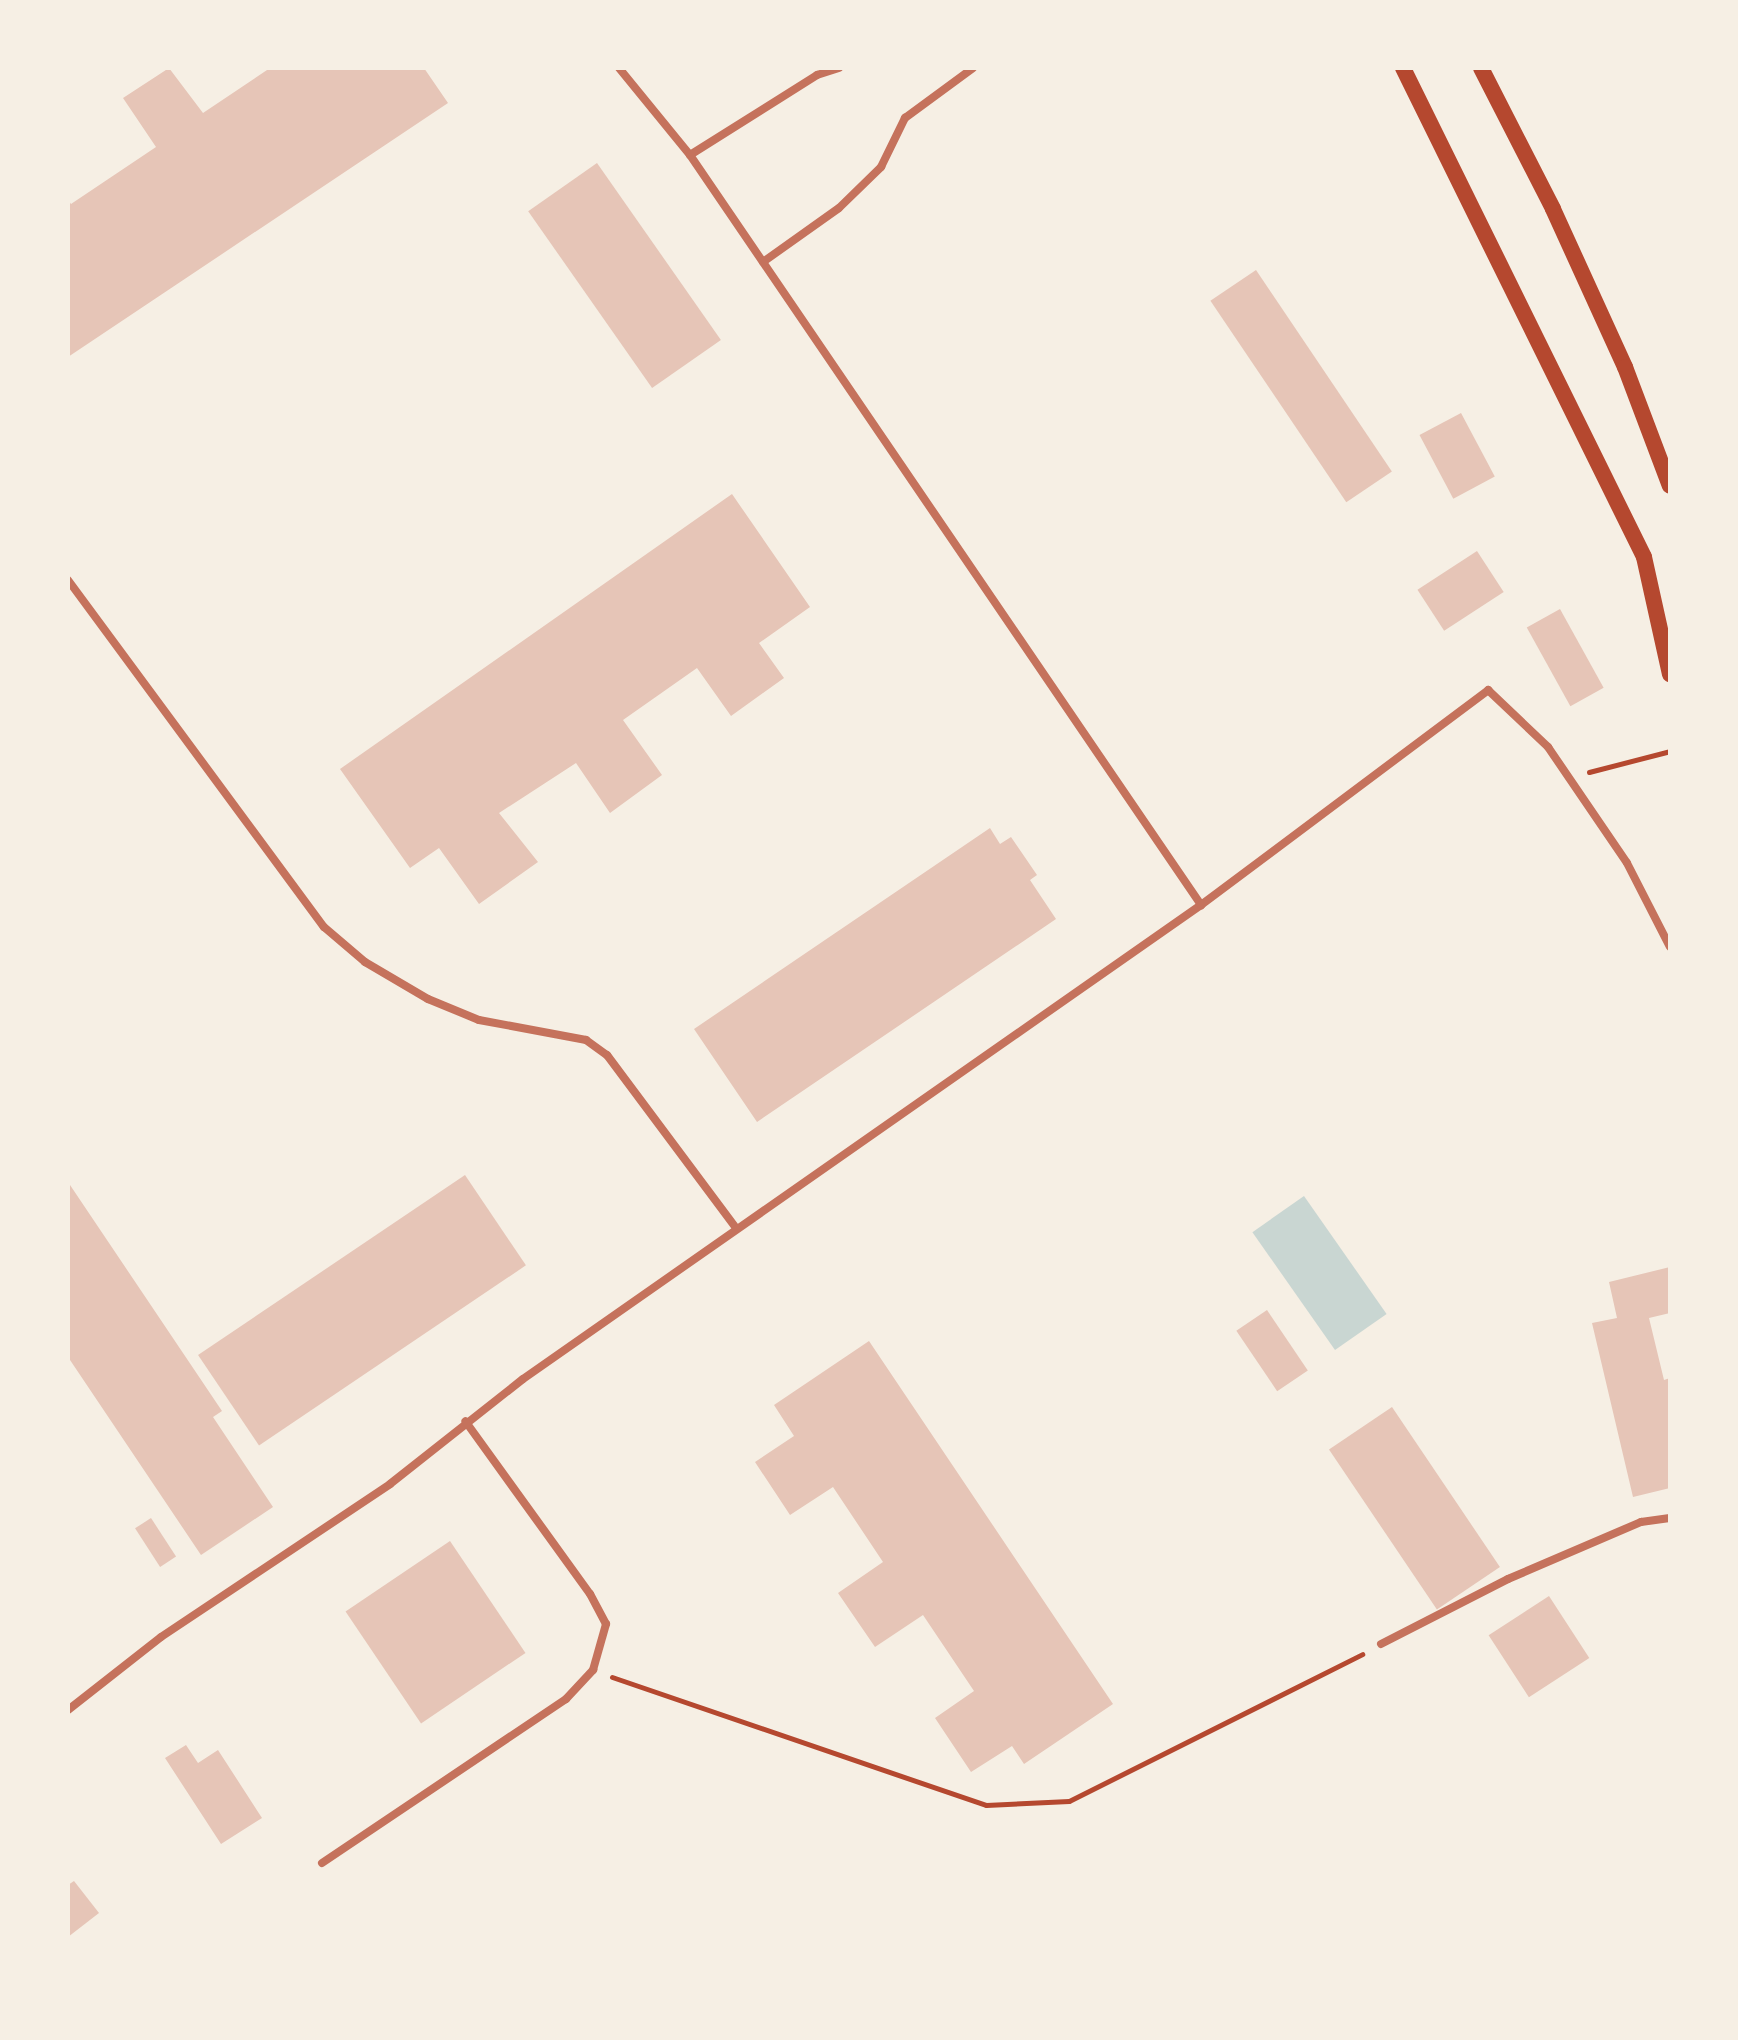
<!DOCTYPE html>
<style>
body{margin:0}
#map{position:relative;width:1738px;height:2040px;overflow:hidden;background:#f6efe4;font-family:"Sofia Sans Condensed",sans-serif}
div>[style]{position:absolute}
.water>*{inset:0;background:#c9d6d2;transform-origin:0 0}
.building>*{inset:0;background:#e6c5b7;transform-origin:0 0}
.path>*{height:5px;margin:-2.5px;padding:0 2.5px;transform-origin:2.5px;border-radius:2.5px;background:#b5482f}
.minor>*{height:8px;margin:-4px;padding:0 4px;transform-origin:4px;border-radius:4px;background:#c5725c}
.secondary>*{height:16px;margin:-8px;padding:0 8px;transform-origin:8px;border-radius:8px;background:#b5482f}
span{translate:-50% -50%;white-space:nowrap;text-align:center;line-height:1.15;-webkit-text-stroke:6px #f6efe4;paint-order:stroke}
.frame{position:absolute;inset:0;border:70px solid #f6efe4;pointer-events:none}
</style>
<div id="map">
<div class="water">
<i style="left:1304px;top:1196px;width:144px;height:63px;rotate:55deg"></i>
</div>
<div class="building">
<i style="clip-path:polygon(169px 68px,203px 113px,270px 68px,424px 68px,448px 103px,68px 357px,68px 200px,71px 204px,156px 147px,123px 98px)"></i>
<i style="left:597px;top:163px;width:216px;height:84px;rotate:55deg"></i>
<i style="left:1256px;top:270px;width:243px;height:55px;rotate:56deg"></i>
<i style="left:1461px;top:413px;width:72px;height:47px;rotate:62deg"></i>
<i style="clip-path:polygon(732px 494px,810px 607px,759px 643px,784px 678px,731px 716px,697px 668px,623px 720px,662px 775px,610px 813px,576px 763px,499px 813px,538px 862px,479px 904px,439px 848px,410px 868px,340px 769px)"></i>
<i style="left:1477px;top:551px;width:49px;height:71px;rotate:57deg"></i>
<i style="left:1560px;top:609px;width:90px;height:38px;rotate:61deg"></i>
<i style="clip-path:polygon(990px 828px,1000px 844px,1011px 837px,1037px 875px,1030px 880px,1056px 919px,757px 1122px,694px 1029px)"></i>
<i style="left:465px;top:1175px;width:109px;height:322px;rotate:56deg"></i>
<i style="clip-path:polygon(68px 1182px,222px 1411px,213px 1417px,273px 1507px,201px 1555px,68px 1357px)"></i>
<i style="clip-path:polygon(1670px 1267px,1670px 1313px,1649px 1318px,1664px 1380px,1670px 1378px,1670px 1488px,1633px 1497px,1592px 1323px,1617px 1318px,1609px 1282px)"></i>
<i style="left:1267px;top:1310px;width:73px;height:37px;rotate:56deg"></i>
<i style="clip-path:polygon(869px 1341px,1113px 1704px,1024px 1764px,1012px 1746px,971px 1772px,935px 1718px,974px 1691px,923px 1615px,875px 1647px,838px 1593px,883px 1562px,833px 1487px,790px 1515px,755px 1462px,794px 1436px,774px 1405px)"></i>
<i style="left:1392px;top:1407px;width:193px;height:76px;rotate:56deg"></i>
<i style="left:151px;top:1518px;width:46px;height:19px;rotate:57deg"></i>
<i style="left:450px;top:1541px;width:135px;height:126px;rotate:56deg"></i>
<i style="left:1549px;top:1596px;width:74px;height:72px;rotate:57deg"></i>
<i style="clip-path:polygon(186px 1745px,198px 1763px,218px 1750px,262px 1818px,221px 1844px,165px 1758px)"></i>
<i style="clip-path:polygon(74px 1881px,99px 1913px,68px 1937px,68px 1885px)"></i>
</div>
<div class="path">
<i style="left:1589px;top:772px;width:84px;rotate:-14.5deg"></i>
<i style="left:612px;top:1677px;width:395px;rotate:18.9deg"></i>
<i style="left:986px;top:1805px;width:83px;rotate:-2.8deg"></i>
<i style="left:1069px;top:1801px;width:328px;rotate:-26.6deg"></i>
</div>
<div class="minor">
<i style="left:619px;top:68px;width:112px;rotate:50.8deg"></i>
<i style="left:690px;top:155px;width:908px;rotate:55.73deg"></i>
<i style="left:690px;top:155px;width:150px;rotate:-32.2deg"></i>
<i style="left:817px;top:75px;width:23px;rotate:-18deg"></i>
<i style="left:763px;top:262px;width:93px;rotate:-35.4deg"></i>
<i style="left:839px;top:208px;width:59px;rotate:-44.3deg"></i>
<i style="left:881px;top:167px;width:55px;rotate:-63.9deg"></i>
<i style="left:905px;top:118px;width:84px;rotate:-36.3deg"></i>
<i style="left:68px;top:580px;width:431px;rotate:53.6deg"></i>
<i style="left:324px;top:927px;width:54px;rotate:40.5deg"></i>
<i style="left:365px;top:962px;width:73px;rotate:30.4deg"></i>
<i style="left:428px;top:999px;width:55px;rotate:22.4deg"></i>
<i style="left:479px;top:1020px;width:109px;rotate:10.6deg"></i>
<i style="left:586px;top:1040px;width:26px;rotate:36deg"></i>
<i style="left:607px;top:1055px;width:216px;rotate:53.3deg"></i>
<i style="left:1381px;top:1644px;width:143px;rotate:-27.1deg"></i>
<i style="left:1508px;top:1579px;width:145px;rotate:-23.2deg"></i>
<i style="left:1641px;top:1522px;width:29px;rotate:-8deg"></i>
<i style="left:68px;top:1710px;width:118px;rotate:-38.1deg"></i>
<i style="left:161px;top:1637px;width:275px;rotate:-33.7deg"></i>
<i style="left:390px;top:1484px;width:169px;rotate:-38.3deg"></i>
<i style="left:523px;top:1379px;width:827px;rotate:-34.96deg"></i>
<i style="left:1201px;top:905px;width:359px;rotate:-36.8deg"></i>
<i style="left:1488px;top:690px;width:83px;rotate:43.5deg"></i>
<i style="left:1548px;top:747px;width:140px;rotate:55.7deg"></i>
<i style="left:1627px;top:863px;width:94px;rotate:62.9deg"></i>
<i style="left:322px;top:1863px;width:294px;rotate:-33.9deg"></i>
<i style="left:566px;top:1699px;width:40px;rotate:-47deg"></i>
<i style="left:593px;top:1670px;width:48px;rotate:-74.2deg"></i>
<i style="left:606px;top:1624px;width:34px;rotate:-118deg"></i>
<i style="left:590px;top:1594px;width:213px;rotate:-125.8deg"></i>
</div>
<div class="secondary">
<i style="left:1403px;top:68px;width:545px;rotate:63.76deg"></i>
<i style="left:1644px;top:557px;width:120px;rotate:77.5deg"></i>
<i style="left:1481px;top:68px;width:158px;rotate:62.9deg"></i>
<i style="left:1553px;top:209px;width:174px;rotate:65.5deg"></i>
<i style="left:1625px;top:367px;width:127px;rotate:69.3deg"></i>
</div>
<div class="frame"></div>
</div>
